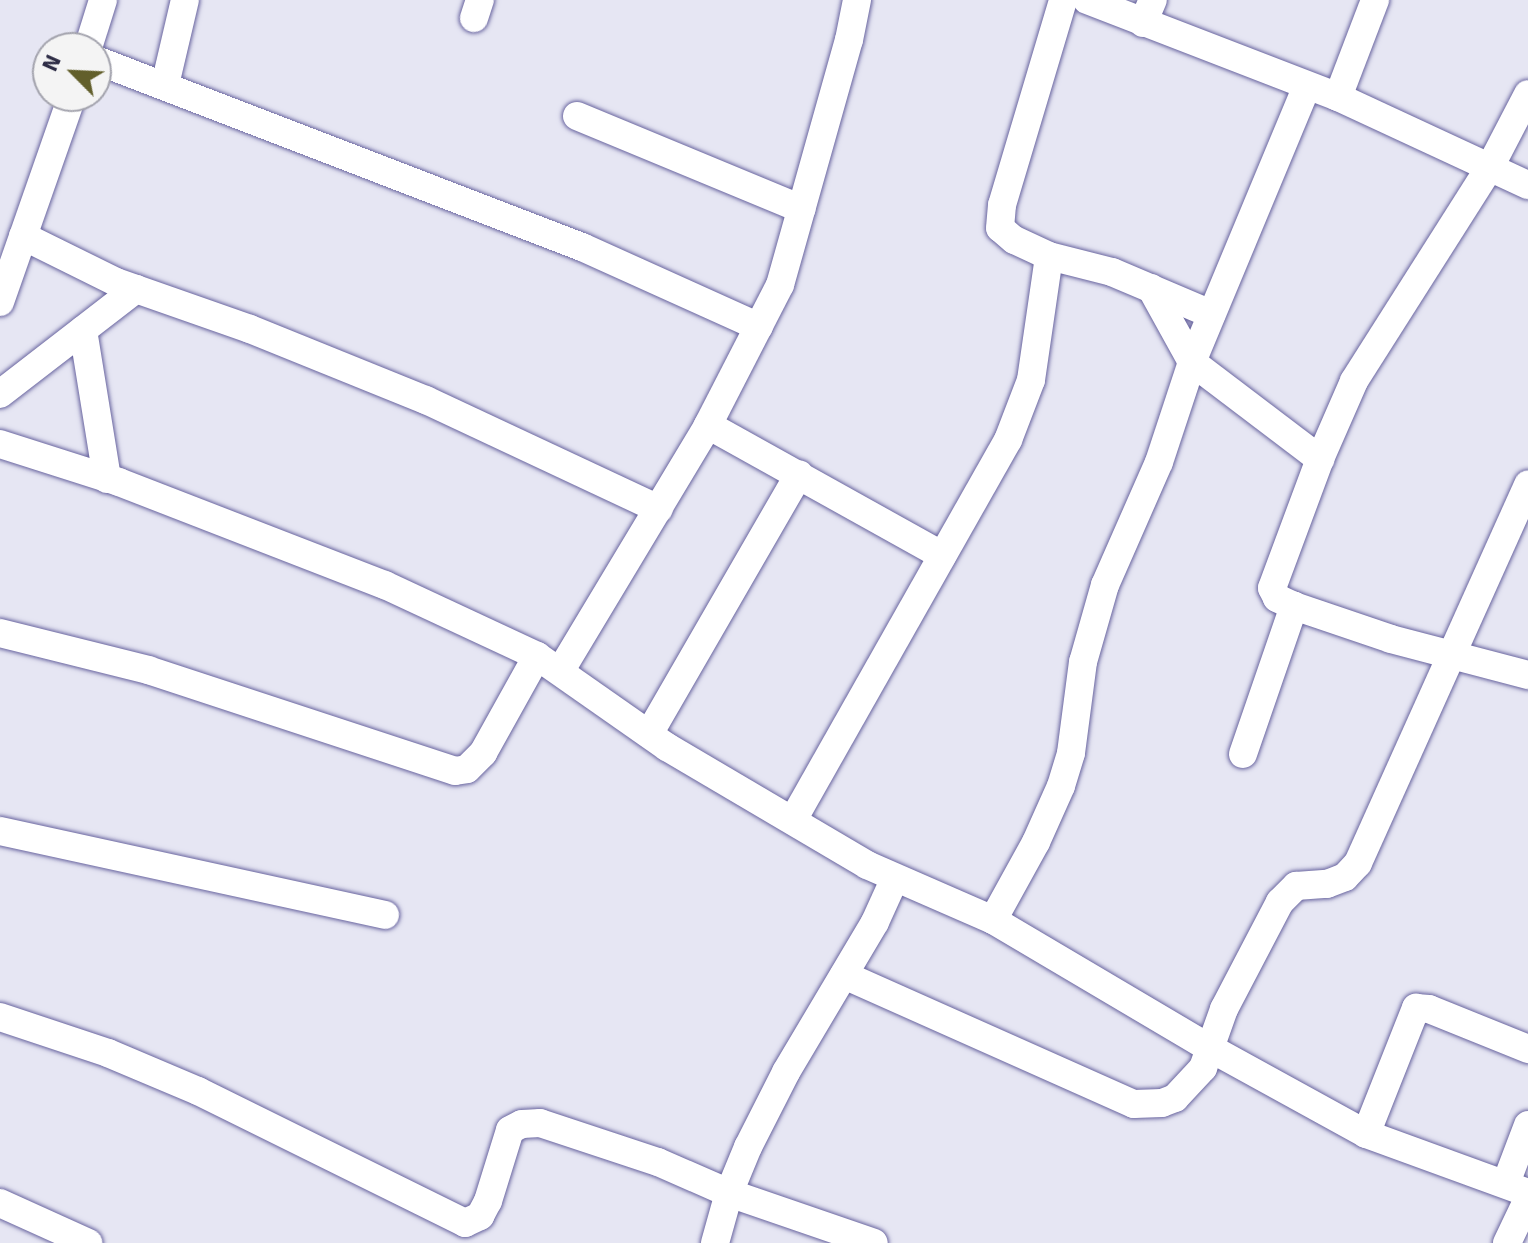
<!DOCTYPE html>
<style>
body{margin:0}
#map{position:relative;width:1528px;height:1243px;overflow:hidden;background:#e6e6f3;font-family:Signika,sans-serif}
div>[style]{position:absolute}
.roads{filter:drop-shadow(0 0 2px #68649f) drop-shadow(0 0 2px #68649f)}
.minor>*{height:28px;margin:-14px;padding:0 14px;transform-origin:14px;border-radius:14px;background:#fff}
span{translate:-50% -50%;white-space:nowrap;text-align:center;line-height:1.15;-webkit-text-stroke:8px #f4f4f4;paint-order:stroke}
.north{position:absolute;left:32px;top:32px;width:80px;height:80px;box-sizing:border-box;background:#f4f4f4;border:2px solid #a4a4ae;border-radius:50%;rotate:294deg;font-size:22px;font-weight:700;line-height:32px;text-align:center;color:#2d2c45}
.north::after{content:'';display:block;margin:auto;width:28px;height:36px;background:#625f2b;clip-path:polygon(50% 0,100% 100%,50% 72%,0 100%)}
</style>
<div id="map">
<div class="roads">
<div class="minor">
<i style="left:1087px;top:0;width:269px;rotate:21.1deg"></i>
<i style="left:1338px;top:97px;width:209px;rotate:24.9deg"></i>
<i style="left:474px;top:18px;width:19px;rotate:-72deg"></i>
<i style="left:1143px;top:23px;width:25px;rotate:-67deg"></i>
<i style="left:88px;top:48px;width:50px;rotate:-72.6deg"></i>
<i style="left:96px;top:60px;width:521px;rotate:21.05deg"></i>
<i style="left:582px;top:247px;width:194px;rotate:24.3deg"></i>
<i style="left:165px;top:85px;width:87px;rotate:-76.8deg"></i>
<i style="left:1338px;top:97px;width:104px;rotate:-69.1deg"></i>
<i style="left:577px;top:116px;width:243px;rotate:22.5deg"></i>
<i style="left:23px;top:236px;width:104px;rotate:26.3deg"></i>
<i style="left:116px;top:282px;width:142px;rotate:19.3deg"></i>
<i style="left:250px;top:329px;width:190px;rotate:22deg"></i>
<i style="left:426px;top:400px;width:257px;rotate:25.1deg"></i>
<i style="left:1049px;top:256px;width:65px;rotate:14.3deg"></i>
<i style="left:1112px;top:272px;width:108px;rotate:23deg"></i>
<i style="left:1151px;top:288px;width:85px;rotate:61deg"></i>
<i style="left:1192px;top:362px;width:161px;rotate:37.2deg"></i>
<i style="left:0;top:302px;width:218px;rotate:-70.7deg"></i>
<i style="left:83px;top:330px;width:151px;rotate:80.8deg"></i>
<i style="left:0;top:394px;width:172px;rotate:-37.7deg"></i>
<i style="left:708px;top:425px;width:268px;rotate:29.1deg"></i>
<i style="left:0;top:444px;width:125px;rotate:17.7deg"></i>
<i style="left:119px;top:482px;width:285px;rotate:21.2deg"></i>
<i style="left:385px;top:585px;width:168px;rotate:25deg"></i>
<i style="left:537px;top:656px;width:159px;rotate:35deg"></i>
<i style="left:667px;top:747px;width:232px;rotate:30.5deg"></i>
<i style="left:867px;top:865px;width:137px;rotate:23.6deg"></i>
<i style="left:993px;top:920px;width:250px;rotate:30.6deg"></i>
<i style="left:1208px;top:1047px;width:180px;rotate:28.8deg"></i>
<i style="left:1366px;top:1134px;width:172px;rotate:20deg"></i>
<i style="left:1294px;top:606px;width:19px;rotate:-155deg"></i>
<i style="left:1277px;top:598px;width:11px;rotate:-117deg"></i>
<i style="left:1272px;top:588px;width:138px;rotate:-69.6deg"></i>
<i style="left:1320px;top:459px;width:85px;rotate:-66.4deg"></i>
<i style="left:1354px;top:381px;width:254px;rotate:-57.6deg"></i>
<i style="left:1490px;top:167px;width:82px;rotate:-62.5deg"></i>
<i style="left:0;top:633px;width:153px;rotate:14deg"></i>
<i style="left:148px;top:670px;width:323px;rotate:18.2deg"></i>
<i style="left:455px;top:771px;width:12px;rotate:-9deg"></i>
<i style="left:467px;top:769px;width:23px;rotate:-45deg"></i>
<i style="left:483px;top:753px;width:111px;rotate:-60.9deg"></i>
<i style="left:561px;top:670px;width:286px;rotate:-59deg"></i>
<i style="left:708px;top:425px;width:157px;rotate:-62.8deg"></i>
<i style="left:780px;top:285px;width:255px;rotate:-74.3deg"></i>
<i style="left:849px;top:40px;width:41px;rotate:-78.7deg"></i>
<i style="left:649px;top:734px;width:300px;rotate:-60deg"></i>
<i style="left:1243px;top:754px;width:157px;rotate:-71deg"></i>
<i style="left:1294px;top:606px;width:102px;rotate:18.8deg"></i>
<i style="left:1391px;top:639px;width:142px;rotate:14.7deg"></i>
<i style="left:793px;top:820px;width:437px;rotate:-60.5deg"></i>
<i style="left:1008px;top:440px;width:64px;rotate:-69deg"></i>
<i style="left:1031px;top:380px;width:125px;rotate:-81.7deg"></i>
<i style="left:1049px;top:256px;width:38px;rotate:-155deg"></i>
<i style="left:1014px;top:240px;width:18px;rotate:-139deg"></i>
<i style="left:1000px;top:228px;width:23px;rotate:-85deg"></i>
<i style="left:1002px;top:205px;width:214px;rotate:-73.4deg"></i>
<i style="left:0;top:831px;width:394px;rotate:12.3deg"></i>
<i style="left:993px;top:920px;width:89px;rotate:-61.1deg"></i>
<i style="left:1036px;top:842px;width:61px;rotate:-65.9deg"></i>
<i style="left:1061px;top:786px;width:34px;rotate:-73deg"></i>
<i style="left:1071px;top:753px;width:92px;rotate:-82.5deg"></i>
<i style="left:1083px;top:662px;width:80px;rotate:-74.1deg"></i>
<i style="left:1105px;top:585px;width:134px;rotate:-66.3deg"></i>
<i style="left:1159px;top:462px;width:105px;rotate:-71.7deg"></i>
<i style="left:1192px;top:362px;width:299px;rotate:-67.4deg"></i>
<i style="left:844px;top:975px;width:317px;rotate:24deg"></i>
<i style="left:1134px;top:1104px;width:28px;rotate:-2deg"></i>
<i style="left:1162px;top:1103px;width:14px;rotate:-21deg"></i>
<i style="left:1175px;top:1098px;width:41px;rotate:-47deg"></i>
<i style="left:1203px;top:1068px;width:63px;rotate:-70.4deg"></i>
<i style="left:1224px;top:1009px;width:121px;rotate:-62.4deg"></i>
<i style="left:1280px;top:902px;width:23px;rotate:-45deg"></i>
<i style="left:1296px;top:886px;width:31px;rotate:-4deg"></i>
<i style="left:1327px;top:884px;width:19px;rotate:-21deg"></i>
<i style="left:1345px;top:877px;width:19px;rotate:-47deg"></i>
<i style="left:1358px;top:863px;width:415px;rotate:-65.8deg"></i>
<i style="left:0;top:1017px;width:114px;rotate:18.4deg"></i>
<i style="left:108px;top:1053px;width:98px;rotate:22.9deg"></i>
<i style="left:198px;top:1091px;width:298px;rotate:26.3deg"></i>
<i style="left:465px;top:1223px;width:17px;rotate:-25deg"></i>
<i style="left:480px;top:1216px;width:17px;rotate:-62deg"></i>
<i style="left:488px;top:1201px;width:74px;rotate:-72.8deg"></i>
<i style="left:510px;top:1130px;width:13px;rotate:-27deg"></i>
<i style="left:522px;top:1124px;width:18px;rotate:-3deg"></i>
<i style="left:540px;top:1123px;width:124px;rotate:18.3deg"></i>
<i style="left:658px;top:1162px;width:77px;rotate:23.6deg"></i>
<i style="left:729px;top:1193px;width:153px;rotate:19deg"></i>
<i style="left:1366px;top:1134px;width:136px;rotate:-68.4deg"></i>
<i style="left:1416px;top:1008px;width:13px;rotate:4deg"></i>
<i style="left:1429px;top:1009px;width:107px;rotate:22deg"></i>
<i style="left:1506px;top:1183px;width:62px;rotate:-69.2deg"></i>
<i style="left:0;top:1203px;width:97px;rotate:24.4deg"></i>
<i style="left:715px;top:1243px;width:52px;rotate:-74.4deg"></i>
<i style="left:729px;top:1193px;width:50px;rotate:-67.6deg"></i>
<i style="left:748px;top:1147px;width:84px;rotate:-63.1deg"></i>
<i style="left:786px;top:1072px;width:174px;rotate:-59.3deg"></i>
<i style="left:875px;top:922px;width:48px;rotate:-65.6deg"></i>
<i style="left:1507px;top:1243px;width:49px;rotate:-64.5deg"></i>
</div>
</div>
<div class="north">N</div>
</div>
